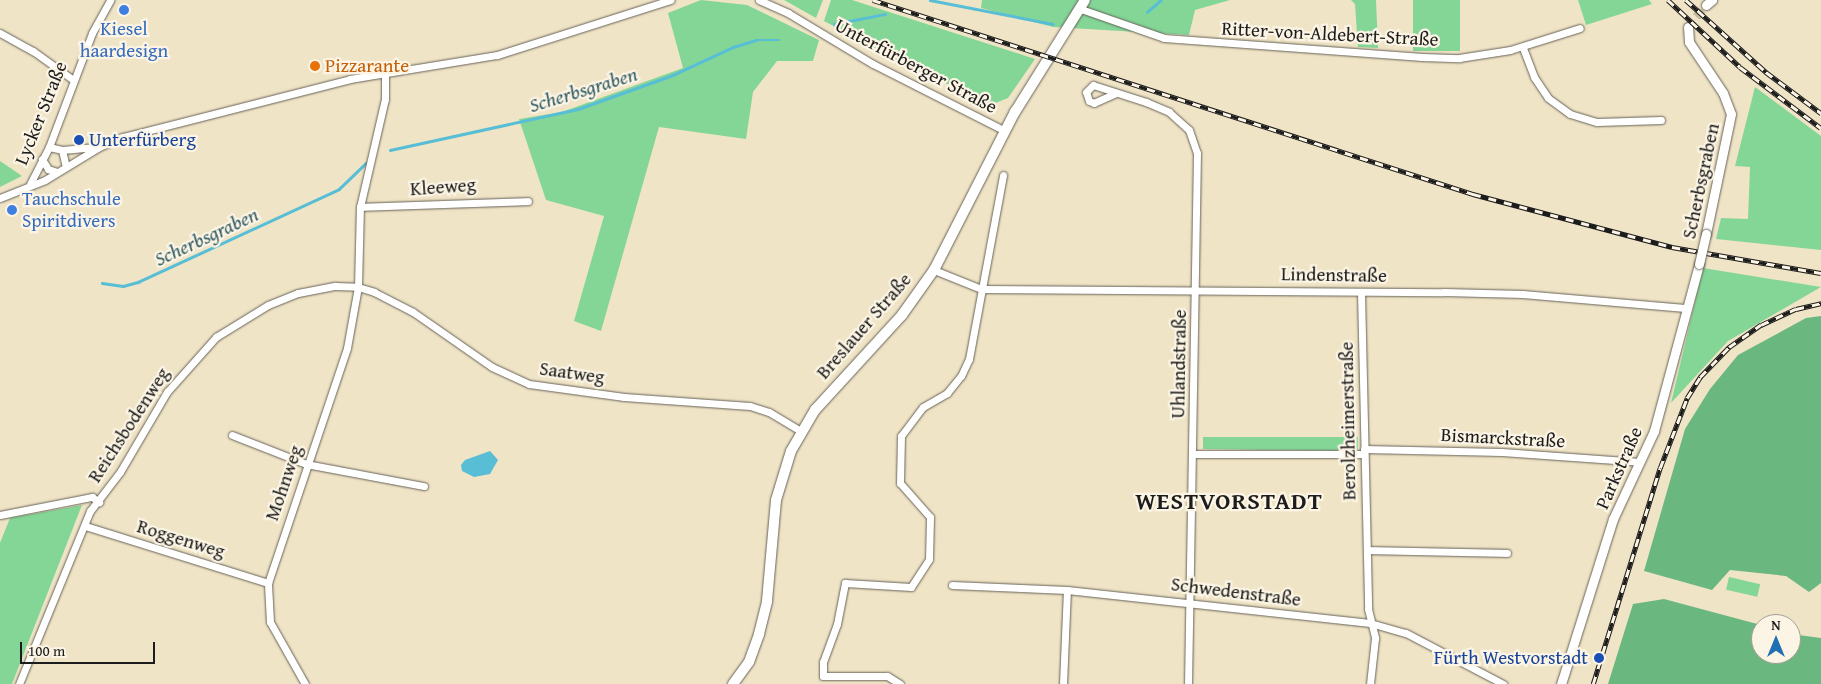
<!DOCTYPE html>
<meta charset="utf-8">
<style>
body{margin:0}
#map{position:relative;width:1821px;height:684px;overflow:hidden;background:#f0e4c6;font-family:"Gentium Book Plus",serif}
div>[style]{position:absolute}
.green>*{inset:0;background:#84d697;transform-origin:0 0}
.forest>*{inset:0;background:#6bb780}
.water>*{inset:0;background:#58bed5}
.stream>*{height:2.5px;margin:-1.25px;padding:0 1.25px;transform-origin:1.25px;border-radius:1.25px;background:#58bed5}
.tertiary-tunnel>*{height:9px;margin-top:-4.5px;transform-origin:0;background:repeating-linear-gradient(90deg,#c6bca4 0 9px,transparent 0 13.5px)}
.roads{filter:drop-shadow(0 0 1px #666258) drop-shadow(0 0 1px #666258)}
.minor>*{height:7px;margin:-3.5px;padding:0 3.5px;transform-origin:3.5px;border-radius:3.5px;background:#fff}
.tertiary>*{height:9px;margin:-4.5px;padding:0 4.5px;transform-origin:4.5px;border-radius:4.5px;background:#fff}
.secondary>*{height:10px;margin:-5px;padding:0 5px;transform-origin:5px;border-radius:5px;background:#fff}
.rail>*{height:4.5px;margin-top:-2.25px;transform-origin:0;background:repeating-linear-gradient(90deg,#fcf5e5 0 8px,#1c1c1c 0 16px);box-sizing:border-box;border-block:1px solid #1c1c1c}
.bridges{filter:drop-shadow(0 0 1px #666258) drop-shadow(0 0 1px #666258)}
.tertiary-bridge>*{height:9px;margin:-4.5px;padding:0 4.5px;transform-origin:4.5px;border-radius:4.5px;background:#fff}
.dots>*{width:14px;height:14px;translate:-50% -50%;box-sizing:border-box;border:2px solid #fcf5e5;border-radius:50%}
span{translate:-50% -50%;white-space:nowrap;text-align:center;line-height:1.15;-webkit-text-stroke:4.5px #fcf5e5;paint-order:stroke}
.shop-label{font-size:19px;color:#366cbe}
.left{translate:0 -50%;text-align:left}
.street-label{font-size:19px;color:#1c1c1c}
.food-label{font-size:19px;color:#c56008}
.transit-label{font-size:19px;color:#164399}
.right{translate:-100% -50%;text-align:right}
.water-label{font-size:20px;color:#345d66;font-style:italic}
.district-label{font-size:24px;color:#1c1c1c;font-weight:700;letter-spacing:1px}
.north{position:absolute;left:1751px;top:614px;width:50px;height:50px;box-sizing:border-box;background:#fcf5e5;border:1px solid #a29e95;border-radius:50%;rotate:0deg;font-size:14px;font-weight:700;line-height:20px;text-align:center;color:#1c1c1c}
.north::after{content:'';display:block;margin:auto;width:18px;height:22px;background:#1f6fb2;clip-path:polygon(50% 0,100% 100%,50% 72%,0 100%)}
.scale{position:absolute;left:20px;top:642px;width:135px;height:22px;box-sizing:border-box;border:2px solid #1c1c1c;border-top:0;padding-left:6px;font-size:15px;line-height:18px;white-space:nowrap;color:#1c1c1c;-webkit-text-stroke:4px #fcf5e5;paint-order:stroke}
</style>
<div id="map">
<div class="green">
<i style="clip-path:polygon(701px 0,747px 5px,819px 40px,813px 61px,777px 61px,753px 92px,746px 139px,659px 127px,601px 331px,574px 321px,604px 216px,546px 200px,519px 119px,562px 112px,683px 68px,668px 13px)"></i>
<i style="clip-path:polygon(784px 0,823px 0,816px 18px)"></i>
<i style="clip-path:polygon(831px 0,852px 0,1035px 59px,1008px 98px,993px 104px,924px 74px,824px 21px)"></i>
<i style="clip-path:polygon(982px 0,1230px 0,1195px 10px,1189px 35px,1053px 27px,981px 8px)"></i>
<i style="clip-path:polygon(1351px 0,1376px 0,1378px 48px,1358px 47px,1355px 4px)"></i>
<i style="left:1413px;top:0;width:47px;height:51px"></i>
<i style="clip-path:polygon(1578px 0,1649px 0,1652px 4px,1586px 25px)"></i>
<i style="clip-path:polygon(1755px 87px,1821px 136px,1821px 250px,1716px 239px,1721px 218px,1748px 219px,1750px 167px,1735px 166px)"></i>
<i style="clip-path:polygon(0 160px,0 161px,22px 176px,0 187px)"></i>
<i style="clip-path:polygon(1703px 268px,1821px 287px,1728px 341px,1671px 403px)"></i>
<i style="clip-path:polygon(1203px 437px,1358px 437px,1358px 451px,1203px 449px)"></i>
<i style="clip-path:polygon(82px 505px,12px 684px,0 684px,0 543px,10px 518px)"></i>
<i style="left:1729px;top:577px;width:32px;height:13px;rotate:13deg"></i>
</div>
<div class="forest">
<i style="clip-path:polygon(1821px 316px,1821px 583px,1809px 592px,1786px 576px,1730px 570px,1712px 590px,1644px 571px,1685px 429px,1710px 389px,1738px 355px,1806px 318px)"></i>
<i style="clip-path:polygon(1664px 599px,1761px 625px,1761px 654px,1791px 654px,1791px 634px,1821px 638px,1821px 684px,1608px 684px,1633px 604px)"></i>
</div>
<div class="water">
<i style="clip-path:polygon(490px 451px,498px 460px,490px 474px,474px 477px,462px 471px,461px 465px,465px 460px)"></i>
</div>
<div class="stream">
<i style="left:930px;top:0;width:125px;rotate:11deg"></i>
<i style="left:1147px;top:12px;width:18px;rotate:-41deg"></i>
<i style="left:834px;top:24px;width:52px;rotate:-11.1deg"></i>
<i style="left:390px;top:150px;width:192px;rotate:-12.3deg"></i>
<i style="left:578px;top:109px;width:101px;rotate:-19.7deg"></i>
<i style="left:673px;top:75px;width:66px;rotate:-25deg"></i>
<i style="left:733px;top:47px;width:24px;rotate:-17deg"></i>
<i style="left:756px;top:40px;width:23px"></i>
<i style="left:102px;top:283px;width:21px;rotate:8deg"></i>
<i style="left:123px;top:286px;width:16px;rotate:-15deg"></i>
<i style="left:138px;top:282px;width:221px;rotate:-24.8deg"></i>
<i style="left:339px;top:189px;width:37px;rotate:-44deg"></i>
</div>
<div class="tertiary-tunnel">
<i style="left:1688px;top:27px;width:28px;rotate:-51deg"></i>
</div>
<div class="roads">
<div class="minor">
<i style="left:759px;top:0;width:32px;rotate:24deg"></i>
<i style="left:788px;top:13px;width:99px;rotate:31deg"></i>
<i style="left:873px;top:64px;width:148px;rotate:26.9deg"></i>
<i style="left:1078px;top:8px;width:91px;rotate:19.2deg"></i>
<i style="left:1164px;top:38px;width:259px;rotate:4.2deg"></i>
<i style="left:1422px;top:57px;width:37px;rotate:2deg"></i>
<i style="left:1459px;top:58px;width:52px;rotate:-8.9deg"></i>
<i style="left:1510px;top:50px;width:73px;rotate:-17.4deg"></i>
<i style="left:0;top:33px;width:38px;rotate:29deg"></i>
<i style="left:33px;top:51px;width:48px;rotate:35.7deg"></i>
<i style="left:1523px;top:48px;width:31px;rotate:69deg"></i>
<i style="left:1534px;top:77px;width:25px;rotate:56deg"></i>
<i style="left:1548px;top:98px;width:27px;rotate:36deg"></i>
<i style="left:1570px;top:114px;width:28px;rotate:17deg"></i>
<i style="left:1597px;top:122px;width:64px;rotate:-1.8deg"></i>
<i style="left:1116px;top:93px;width:24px;rotate:156deg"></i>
<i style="left:1094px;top:103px;width:5px;rotate:-158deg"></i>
<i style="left:1089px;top:101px;width:9px;rotate:-108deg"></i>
<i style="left:1086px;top:92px;width:10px;rotate:-45deg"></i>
<i style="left:1093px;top:85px;width:56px;rotate:17.8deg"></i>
<i style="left:1146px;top:102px;width:25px;rotate:23deg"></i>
<i style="left:1169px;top:112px;width:27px;rotate:42deg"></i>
<i style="left:1189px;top:130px;width:24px;rotate:71deg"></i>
<i style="left:1197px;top:153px;width:531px;rotate:90.97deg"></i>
<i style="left:49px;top:147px;width:13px;rotate:13deg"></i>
<i style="left:62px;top:150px;width:37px;rotate:-5deg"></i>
<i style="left:62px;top:150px;width:17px;rotate:77deg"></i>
<i style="left:42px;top:159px;width:12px;rotate:59deg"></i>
<i style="left:48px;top:169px;width:9px;rotate:18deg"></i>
<i style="left:30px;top:184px;width:42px;rotate:-62.8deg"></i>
<i style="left:49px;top:147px;width:122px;rotate:-69.3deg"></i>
<i style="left:92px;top:33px;width:38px;rotate:-61deg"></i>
<i style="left:0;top:198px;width:48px;rotate:-21.8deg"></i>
<i style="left:45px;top:180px;width:63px;rotate:-31.4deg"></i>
<i style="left:99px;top:147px;width:26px;rotate:-23deg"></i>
<i style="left:123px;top:137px;width:234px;rotate:-14.3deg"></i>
<i style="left:350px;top:79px;width:149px;rotate:-9.3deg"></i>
<i style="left:497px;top:55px;width:182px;rotate:-17.6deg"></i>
<i style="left:360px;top:207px;width:168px;rotate:-2deg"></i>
<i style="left:934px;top:270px;width:51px;rotate:22deg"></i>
<i style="left:981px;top:289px;width:463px;rotate:0.4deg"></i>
<i style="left:1444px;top:292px;width:79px;rotate:1.5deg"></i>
<i style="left:1523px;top:294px;width:165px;rotate:4.9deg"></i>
<i style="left:1361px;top:292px;width:317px;rotate:88.7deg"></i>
<i style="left:1368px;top:609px;width:30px;rotate:76deg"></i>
<i style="left:1375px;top:638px;width:46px;rotate:96.2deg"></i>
<i style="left:232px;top:435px;width:79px;rotate:21.4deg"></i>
<i style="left:306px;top:464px;width:120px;rotate:10.6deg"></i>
<i style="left:1364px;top:449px;width:138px;rotate:1.2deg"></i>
<i style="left:1502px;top:452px;width:138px;rotate:4.1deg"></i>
<i style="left:1194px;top:454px;width:170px"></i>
<i style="left:0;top:515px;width:94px;rotate:-11.1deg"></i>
<i style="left:92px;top:497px;width:9px;rotate:36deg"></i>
<i style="left:85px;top:526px;width:192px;rotate:17.3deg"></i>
<i style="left:1368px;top:550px;width:139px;rotate:1.2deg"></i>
<i style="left:952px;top:585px;width:115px;rotate:2.5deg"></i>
<i style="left:1067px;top:590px;width:305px;rotate:6.2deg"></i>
<i style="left:1370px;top:623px;width:37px;rotate:16deg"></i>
<i style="left:1406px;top:633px;width:110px;rotate:27.7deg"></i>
<i style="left:19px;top:684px;width:187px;rotate:-67.7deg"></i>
<i style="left:90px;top:511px;width:49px;rotate:-52.4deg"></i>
<i style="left:120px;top:472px;width:93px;rotate:-59.6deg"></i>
<i style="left:167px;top:392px;width:74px;rotate:-48.3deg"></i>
<i style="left:216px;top:337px;width:61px;rotate:-31.6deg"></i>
<i style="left:268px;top:305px;width:32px;rotate:-22deg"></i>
<i style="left:298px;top:293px;width:38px;rotate:-11deg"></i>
<i style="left:335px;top:286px;width:23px;rotate:2deg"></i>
<i style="left:358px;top:287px;width:17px;rotate:17deg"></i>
<i style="left:374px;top:292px;width:44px;rotate:27.1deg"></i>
<i style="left:413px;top:312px;width:96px;rotate:34.8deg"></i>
<i style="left:492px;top:367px;width:41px;rotate:24.7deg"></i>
<i style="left:529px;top:384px;width:96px;rotate:7.8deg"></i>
<i style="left:624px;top:397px;width:126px;rotate:4.1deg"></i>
<i style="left:750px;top:406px;width:20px;rotate:18deg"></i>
<i style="left:769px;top:412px;width:37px;rotate:31deg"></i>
<i style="left:305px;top:684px;width:71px;rotate:-119.4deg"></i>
<i style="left:270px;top:622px;width:39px;rotate:-93deg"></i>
<i style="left:268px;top:583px;width:248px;rotate:-71.4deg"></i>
<i style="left:347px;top:348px;width:62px;rotate:-79.8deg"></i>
<i style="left:358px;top:287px;width:80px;rotate:-88.6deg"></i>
<i style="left:360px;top:207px;width:111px;rotate:-77deg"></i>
<i style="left:385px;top:99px;width:24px;rotate:-90deg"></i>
<i style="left:900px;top:684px;width:15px;rotate:-148deg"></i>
<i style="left:887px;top:676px;width:64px;rotate:180deg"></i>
<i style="left:823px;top:676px;width:14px;rotate:-90deg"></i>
<i style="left:823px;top:662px;width:40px;rotate:-69.8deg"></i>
<i style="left:837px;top:624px;width:42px;rotate:-79deg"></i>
<i style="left:845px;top:583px;width:66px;rotate:3.5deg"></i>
<i style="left:911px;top:587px;width:33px;rotate:-57deg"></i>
<i style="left:929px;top:559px;width:42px;rotate:-88.6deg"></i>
<i style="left:930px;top:517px;width:45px;rotate:-131.4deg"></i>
<i style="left:900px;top:483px;width:47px;rotate:-88.8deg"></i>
<i style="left:901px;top:436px;width:36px;rotate:-53deg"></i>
<i style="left:923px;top:407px;width:28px;rotate:-30deg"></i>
<i style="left:947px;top:393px;width:22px;rotate:-51deg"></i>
<i style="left:961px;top:376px;width:19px;rotate:-65deg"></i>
<i style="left:969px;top:359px;width:187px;rotate:-79.5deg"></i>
<i style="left:1063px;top:684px;width:94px;rotate:-87.6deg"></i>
</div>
<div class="tertiary">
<i style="left:1706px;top:5px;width:8px;rotate:-40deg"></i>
<i style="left:1688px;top:27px;width:15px;rotate:86deg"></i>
<i style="left:1689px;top:42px;width:61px;rotate:56.3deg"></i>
<i style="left:1723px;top:93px;width:22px;rotate:69deg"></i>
<i style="left:1731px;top:114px;width:123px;rotate:101.8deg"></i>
<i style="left:1561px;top:684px;width:173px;rotate:-72.5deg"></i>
<i style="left:1613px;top:519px;width:97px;rotate:-65deg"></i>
<i style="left:1654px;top:431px;width:173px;rotate:-74.9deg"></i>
</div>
<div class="secondary">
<i style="left:733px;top:684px;width:27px;rotate:-54deg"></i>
<i style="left:749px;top:662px;width:30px;rotate:-70deg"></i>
<i style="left:759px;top:634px;width:34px;rotate:-76deg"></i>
<i style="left:767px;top:601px;width:101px;rotate:-84.9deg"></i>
<i style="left:776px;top:500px;width:51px;rotate:-73deg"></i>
<i style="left:791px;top:451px;width:48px;rotate:-59.7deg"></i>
<i style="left:815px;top:410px;width:129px;rotate:-47.5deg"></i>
<i style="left:902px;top:315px;width:55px;rotate:-54.6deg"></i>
<i style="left:934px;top:270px;width:178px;rotate:-62.9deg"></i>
<i style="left:1015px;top:112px;width:132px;rotate:-58deg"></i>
</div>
</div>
<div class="rail">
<i style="left:873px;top:0;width:631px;rotate:17.92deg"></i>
<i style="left:1473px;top:194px;width:206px;rotate:14.9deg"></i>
<i style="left:1672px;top:247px;width:151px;rotate:9.9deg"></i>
<i style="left:1668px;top:0;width:98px;rotate:42.9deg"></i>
<i style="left:1740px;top:67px;width:101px;rotate:37deg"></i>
<i style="left:1686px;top:0;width:108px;rotate:42deg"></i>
<i style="left:1766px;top:72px;width:69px;rotate:36.7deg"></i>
<i style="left:1593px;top:684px;width:226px;rotate:-72.8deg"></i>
<i style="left:1660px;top:468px;width:75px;rotate:-68.9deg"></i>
<i style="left:1687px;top:398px;width:25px;rotate:-58deg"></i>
<i style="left:1700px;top:377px;width:42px;rotate:-46deg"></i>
<i style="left:1729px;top:347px;width:39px;rotate:-35deg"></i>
<i style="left:1761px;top:325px;width:38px;rotate:-25deg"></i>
<i style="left:1796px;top:309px;width:26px;rotate:-13deg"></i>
</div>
<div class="bridges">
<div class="tertiary-bridge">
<i style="left:1699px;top:264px;width:31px;rotate:-77deg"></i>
</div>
</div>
<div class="dots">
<i style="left:124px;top:10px;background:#3f7fe0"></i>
<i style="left:315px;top:66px;background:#e8710a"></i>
<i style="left:79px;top:140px;background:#1a4fb4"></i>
<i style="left:12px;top:210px;background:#3f7fe0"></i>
<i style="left:1599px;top:658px;background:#1a4fb4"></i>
</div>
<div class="shop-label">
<span style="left:124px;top:40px">Kiesel<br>haardesign</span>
<span class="left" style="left:22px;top:210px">Tauchschule<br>Spiritdivers</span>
</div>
<div class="street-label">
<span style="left:1330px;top:34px;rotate:3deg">Ritter-von-Aldebert-Straße</span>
<span style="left:916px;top:66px;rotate:28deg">Unterfürberger Straße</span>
<span style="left:41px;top:113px;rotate:-68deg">Lycker Straße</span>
<span style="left:1701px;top:181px;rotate:-78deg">Scherbsgraben</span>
<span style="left:443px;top:187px;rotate:-4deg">Kleeweg</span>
<span style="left:1334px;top:275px;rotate:1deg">Lindenstraße</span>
<span style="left:864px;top:326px;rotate:-49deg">Breslauer Straße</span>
<span style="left:1179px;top:364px;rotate:-89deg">Uhlandstraße</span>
<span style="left:572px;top:373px;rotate:8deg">Saatweg</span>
<span style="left:1348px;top:421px;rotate:-91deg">Berolzheimerstraße</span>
<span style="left:129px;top:425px;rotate:-57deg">Reichsbodenweg</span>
<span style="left:1503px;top:438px;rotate:3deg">Bismarckstraße</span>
<span style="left:1619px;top:468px;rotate:-66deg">Parkstraße</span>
<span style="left:284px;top:483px;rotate:-71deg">Mohnweg</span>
<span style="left:181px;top:539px;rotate:17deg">Roggenweg</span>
<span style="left:1236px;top:592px;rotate:7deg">Schwedenstraße</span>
</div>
<div class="food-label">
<span class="left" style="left:325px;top:66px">Pizzarante</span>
</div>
<div class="transit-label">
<span class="left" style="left:89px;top:140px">Unterfürberg</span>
<span class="right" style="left:1588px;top:658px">Fürth Westvorstadt</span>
</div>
<div class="water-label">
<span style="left:583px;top:89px;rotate:-17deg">Scherbsgraben</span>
<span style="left:206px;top:236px;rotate:-25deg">Scherbsgraben</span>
</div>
<div class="district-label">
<span style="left:1229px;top:501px">WESTVORSTADT</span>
</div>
<div class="north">N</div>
<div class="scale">100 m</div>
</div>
